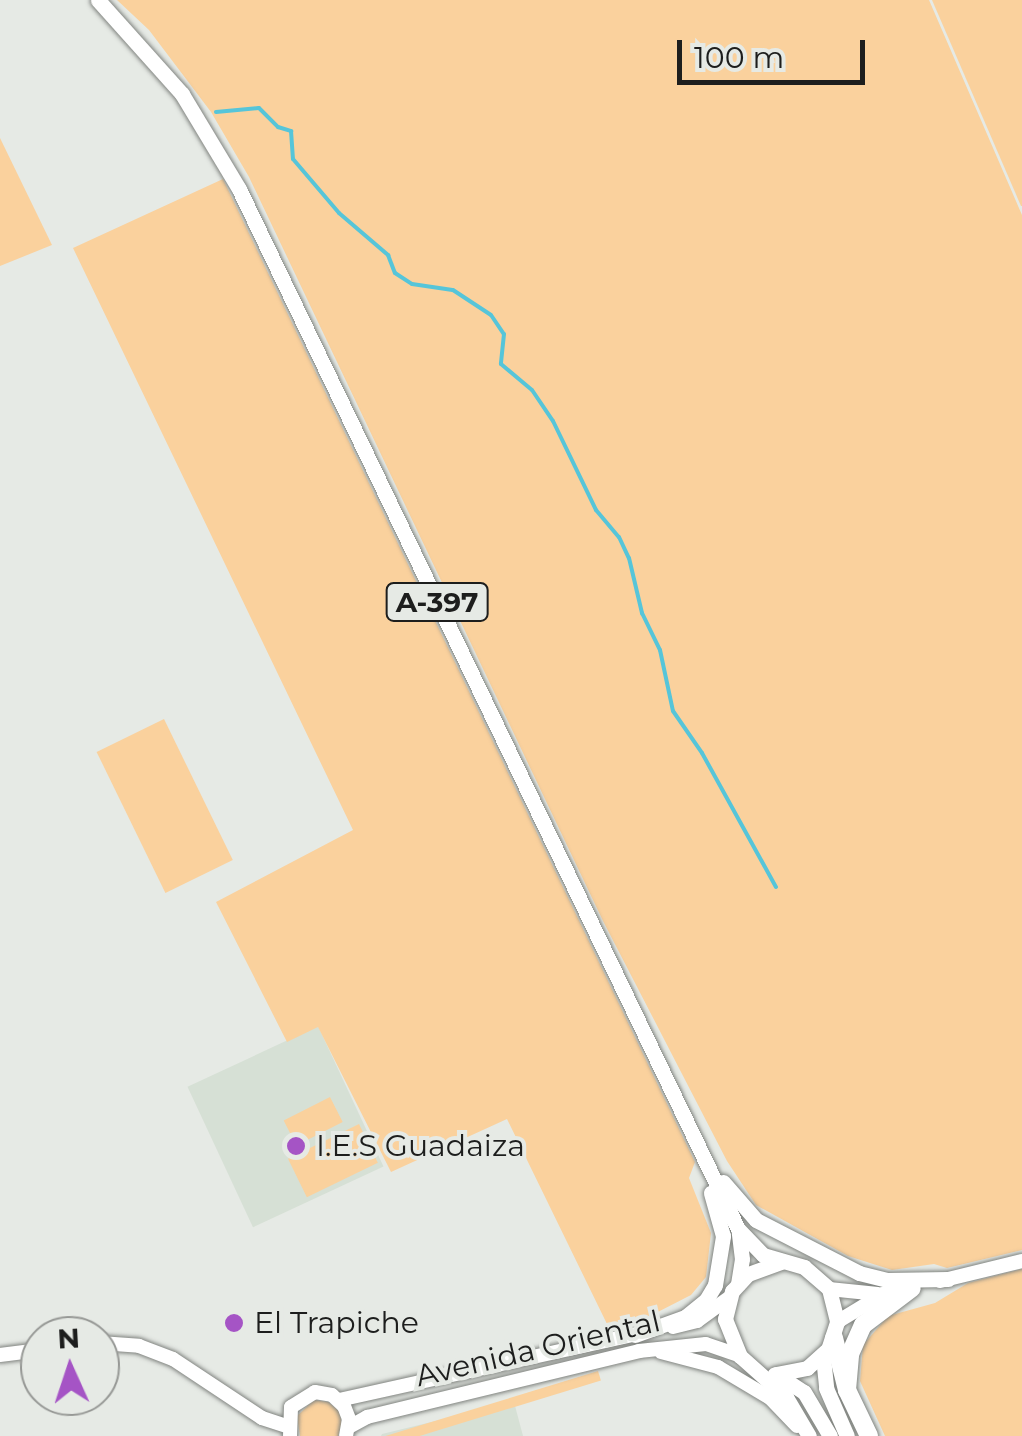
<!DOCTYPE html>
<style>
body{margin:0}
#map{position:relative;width:1022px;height:1436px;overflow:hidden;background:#e6eae5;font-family:Montserrat,sans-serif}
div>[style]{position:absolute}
.built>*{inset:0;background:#d6e0d5;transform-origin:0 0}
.green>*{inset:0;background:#fad19d;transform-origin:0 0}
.stream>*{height:4px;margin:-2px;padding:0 2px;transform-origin:2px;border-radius:2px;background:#56c5d9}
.roads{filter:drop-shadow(0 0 2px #818480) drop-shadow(0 0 2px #818480)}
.secondary>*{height:14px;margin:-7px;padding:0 7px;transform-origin:7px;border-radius:7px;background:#fff}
.primary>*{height:15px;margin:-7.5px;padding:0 7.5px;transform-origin:7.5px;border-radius:7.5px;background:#fff}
.highway>*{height:18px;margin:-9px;padding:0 9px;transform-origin:9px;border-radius:9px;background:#fff}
.dots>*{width:28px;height:28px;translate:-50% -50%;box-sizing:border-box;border:5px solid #e6eae5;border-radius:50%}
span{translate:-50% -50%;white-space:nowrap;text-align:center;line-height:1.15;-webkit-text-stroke:8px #e6eae5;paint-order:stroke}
.shield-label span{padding:2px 8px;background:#e6eae5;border:2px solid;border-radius:8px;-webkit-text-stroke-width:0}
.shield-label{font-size:28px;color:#1d1e1d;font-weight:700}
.poi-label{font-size:30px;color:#1d1e1d}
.left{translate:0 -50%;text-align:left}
.street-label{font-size:30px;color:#1d1e1d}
.north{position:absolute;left:20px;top:1316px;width:100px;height:100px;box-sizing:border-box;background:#e6eae5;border:2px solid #969895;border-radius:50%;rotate:357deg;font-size:28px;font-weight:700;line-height:40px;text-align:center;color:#1d1e1d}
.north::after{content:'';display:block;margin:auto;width:35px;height:45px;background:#a554c5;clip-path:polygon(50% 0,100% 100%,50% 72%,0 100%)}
.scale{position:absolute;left:677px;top:40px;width:188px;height:45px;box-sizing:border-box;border:5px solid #1d1e1d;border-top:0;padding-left:12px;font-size:30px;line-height:35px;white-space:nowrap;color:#1d1e1d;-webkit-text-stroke:8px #e6eae5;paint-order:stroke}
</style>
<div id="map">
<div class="built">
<i style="left:318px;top:1026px;width:155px;height:144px;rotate:65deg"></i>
<i style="clip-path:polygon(514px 1402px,523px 1436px,381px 1436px,382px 1434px)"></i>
</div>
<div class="green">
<i style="clip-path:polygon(117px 0,929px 0,1022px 215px,1022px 1250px,947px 1268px,934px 1264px,892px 1270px,848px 1256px,756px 1205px,727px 1161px,603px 921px,249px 177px,211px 112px,149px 30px)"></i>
<i style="clip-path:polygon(932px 0,1022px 0,1022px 206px,1021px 206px)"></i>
<i style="clip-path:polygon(0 138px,52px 245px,0 266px)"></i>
<i style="clip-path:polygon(223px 179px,695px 1162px,689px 1178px,711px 1233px,706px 1277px,691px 1295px,650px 1316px,608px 1326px,507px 1119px,391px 1172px,318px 1027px,287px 1042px,216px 902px,353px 830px,73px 248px)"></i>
<i style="left:164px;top:719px;width:157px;height:75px;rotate:64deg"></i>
<i style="left:330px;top:1097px;width:28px;height:52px;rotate:63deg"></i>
<i style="left:359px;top:1124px;width:43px;height:79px;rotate:64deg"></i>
<i style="clip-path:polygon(1022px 1269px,1022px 1436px,885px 1436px,860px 1381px,863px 1345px,888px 1316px,935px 1303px,968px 1283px)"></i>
<i style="left:598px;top:1371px;width:10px;height:232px;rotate:73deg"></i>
<i style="clip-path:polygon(314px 1400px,328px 1402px,339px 1411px,342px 1425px,338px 1436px,300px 1436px,297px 1416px)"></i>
</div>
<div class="stream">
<i style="left:216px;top:112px;width:43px;rotate:-5.3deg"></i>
<i style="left:259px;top:108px;width:27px;rotate:45deg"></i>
<i style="left:278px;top:127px;width:14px;rotate:17deg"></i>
<i style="left:291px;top:131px;width:28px;rotate:86deg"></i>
<i style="left:293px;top:159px;width:71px;rotate:49.6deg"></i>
<i style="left:339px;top:213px;width:65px;rotate:40.6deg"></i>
<i style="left:388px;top:255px;width:19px;rotate:69deg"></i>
<i style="left:395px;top:273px;width:20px;rotate:33deg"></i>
<i style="left:412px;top:284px;width:41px;rotate:8.3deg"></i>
<i style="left:453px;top:290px;width:45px;rotate:33.3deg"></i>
<i style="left:491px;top:315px;width:23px;rotate:56deg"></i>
<i style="left:504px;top:334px;width:30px;rotate:96deg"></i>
<i style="left:501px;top:364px;width:40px;rotate:40deg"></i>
<i style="left:532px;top:390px;width:37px;rotate:56deg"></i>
<i style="left:553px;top:421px;width:99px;rotate:64.2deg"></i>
<i style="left:596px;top:510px;width:35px;rotate:50deg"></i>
<i style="left:619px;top:537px;width:23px;rotate:65deg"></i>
<i style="left:629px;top:558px;width:57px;rotate:76.7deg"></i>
<i style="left:642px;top:613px;width:41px;rotate:64.1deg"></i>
<i style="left:660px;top:650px;width:62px;rotate:78deg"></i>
<i style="left:673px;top:711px;width:51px;rotate:55.4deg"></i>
<i style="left:702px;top:753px;width:153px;rotate:61.1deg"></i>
</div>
<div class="roads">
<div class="secondary">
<i style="left:940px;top:1281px;width:84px;rotate:-13.7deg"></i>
<i style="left:829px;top:1289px;width:49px;rotate:5.8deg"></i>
<i style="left:837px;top:1322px;width:54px;rotate:-31.3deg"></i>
<i style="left:883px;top:1294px;width:27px;rotate:-13deg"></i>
<i style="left:673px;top:1327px;width:25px;rotate:-14deg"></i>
<i style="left:697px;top:1321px;width:39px;rotate:-36deg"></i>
<i style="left:100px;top:1343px;width:39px;rotate:4deg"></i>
<i style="left:139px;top:1346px;width:36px;rotate:21deg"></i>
<i style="left:173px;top:1359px;width:107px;rotate:33.5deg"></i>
<i style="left:262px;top:1418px;width:26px;rotate:18deg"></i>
<i style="left:661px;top:1352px;width:59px;rotate:14.7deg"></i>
<i style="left:718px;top:1367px;width:61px;rotate:30.8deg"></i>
<i style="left:770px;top:1398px;width:39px;rotate:46deg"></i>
<i style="left:0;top:1355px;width:40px;rotate:-7.1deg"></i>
<i style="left:339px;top:1400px;width:310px;rotate:-12.5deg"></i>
<i style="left:349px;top:1427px;width:21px;rotate:-29deg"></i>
<i style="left:367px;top:1417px;width:280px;rotate:-13.6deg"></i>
<i style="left:639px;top:1351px;width:67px;rotate:-6deg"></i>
<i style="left:706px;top:1344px;width:36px;rotate:19deg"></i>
<i style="left:290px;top:1436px;width:29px;rotate:-88deg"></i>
<i style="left:291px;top:1407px;width:28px;rotate:-32deg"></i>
<i style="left:315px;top:1392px;width:17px;rotate:10deg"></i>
<i style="left:332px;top:1395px;width:16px;rotate:43deg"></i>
<i style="left:344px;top:1406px;width:14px;rotate:69deg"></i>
<i style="left:349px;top:1419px;width:17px;rotate:100deg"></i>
</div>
<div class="primary">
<i style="left:98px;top:0;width:126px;rotate:48.2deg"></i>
<i style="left:182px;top:94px;width:111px;rotate:59deg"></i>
<i style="left:239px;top:189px;width:1154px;rotate:64.37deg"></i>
<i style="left:738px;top:1229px;width:36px;rotate:46deg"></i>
<i style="left:763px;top:1255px;width:43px;rotate:16.3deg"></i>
<i style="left:804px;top:1267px;width:33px;rotate:41deg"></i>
<i style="left:829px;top:1289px;width:34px;rotate:76deg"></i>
<i style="left:837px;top:1322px;width:28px;rotate:108deg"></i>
<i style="left:828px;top:1349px;width:28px;rotate:138deg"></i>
<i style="left:807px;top:1368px;width:33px;rotate:169deg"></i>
<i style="left:723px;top:1182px;width:50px;rotate:49deg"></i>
<i style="left:756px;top:1220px;width:116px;rotate:27.2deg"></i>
<i style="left:859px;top:1273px;width:30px;rotate:14deg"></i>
<i style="left:888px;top:1280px;width:60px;rotate:-1deg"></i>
<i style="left:781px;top:1262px;width:35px;rotate:160deg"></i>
<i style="left:748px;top:1274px;width:23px;rotate:133deg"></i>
<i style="left:732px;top:1291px;width:29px;rotate:104deg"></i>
<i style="left:725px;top:1319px;width:40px;rotate:68deg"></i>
<i style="left:740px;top:1356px;width:62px;rotate:41.7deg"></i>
<i style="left:786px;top:1397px;width:45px;rotate:59.5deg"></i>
<i style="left:738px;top:1284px;width:25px;rotate:-81deg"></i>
<i style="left:742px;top:1259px;width:26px;rotate:-97deg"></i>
<i style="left:635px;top:1335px;width:53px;rotate:-19.8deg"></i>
<i style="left:685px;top:1317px;width:27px;rotate:-39deg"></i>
<i style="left:706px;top:1300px;width:17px;rotate:-59deg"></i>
<i style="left:715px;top:1285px;width:50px;rotate:-80.7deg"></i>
<i style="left:723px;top:1236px;width:45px;rotate:-105.6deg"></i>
<i style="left:823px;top:1357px;width:31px;rotate:84deg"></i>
<i style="left:826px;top:1388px;width:52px;rotate:66.4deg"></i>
<i style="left:776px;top:1374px;width:33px;rotate:33deg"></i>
<i style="left:804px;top:1392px;width:51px;rotate:59.4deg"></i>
</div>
<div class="highway">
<i style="left:834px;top:1338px;width:54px;rotate:76deg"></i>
<i style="left:847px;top:1390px;width:51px;rotate:64.4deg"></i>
<i style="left:847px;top:1390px;width:36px;rotate:-85deg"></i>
<i style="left:850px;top:1354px;width:32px;rotate:-66deg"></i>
<i style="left:863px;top:1325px;width:61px;rotate:-37.1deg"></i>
</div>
</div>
<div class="dots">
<i style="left:296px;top:1146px;background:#a554c5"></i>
<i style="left:234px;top:1323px;background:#a554c5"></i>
</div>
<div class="shield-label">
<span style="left:437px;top:602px">A-397</span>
</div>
<div class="poi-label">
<span class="left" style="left:316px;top:1146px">I.E.S Guadaiza</span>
<span class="left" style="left:254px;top:1323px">El Trapiche</span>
</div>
<div class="street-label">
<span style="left:538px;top:1349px;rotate:-13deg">Avenida Oriental</span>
</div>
<div class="north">N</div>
<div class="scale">100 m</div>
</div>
